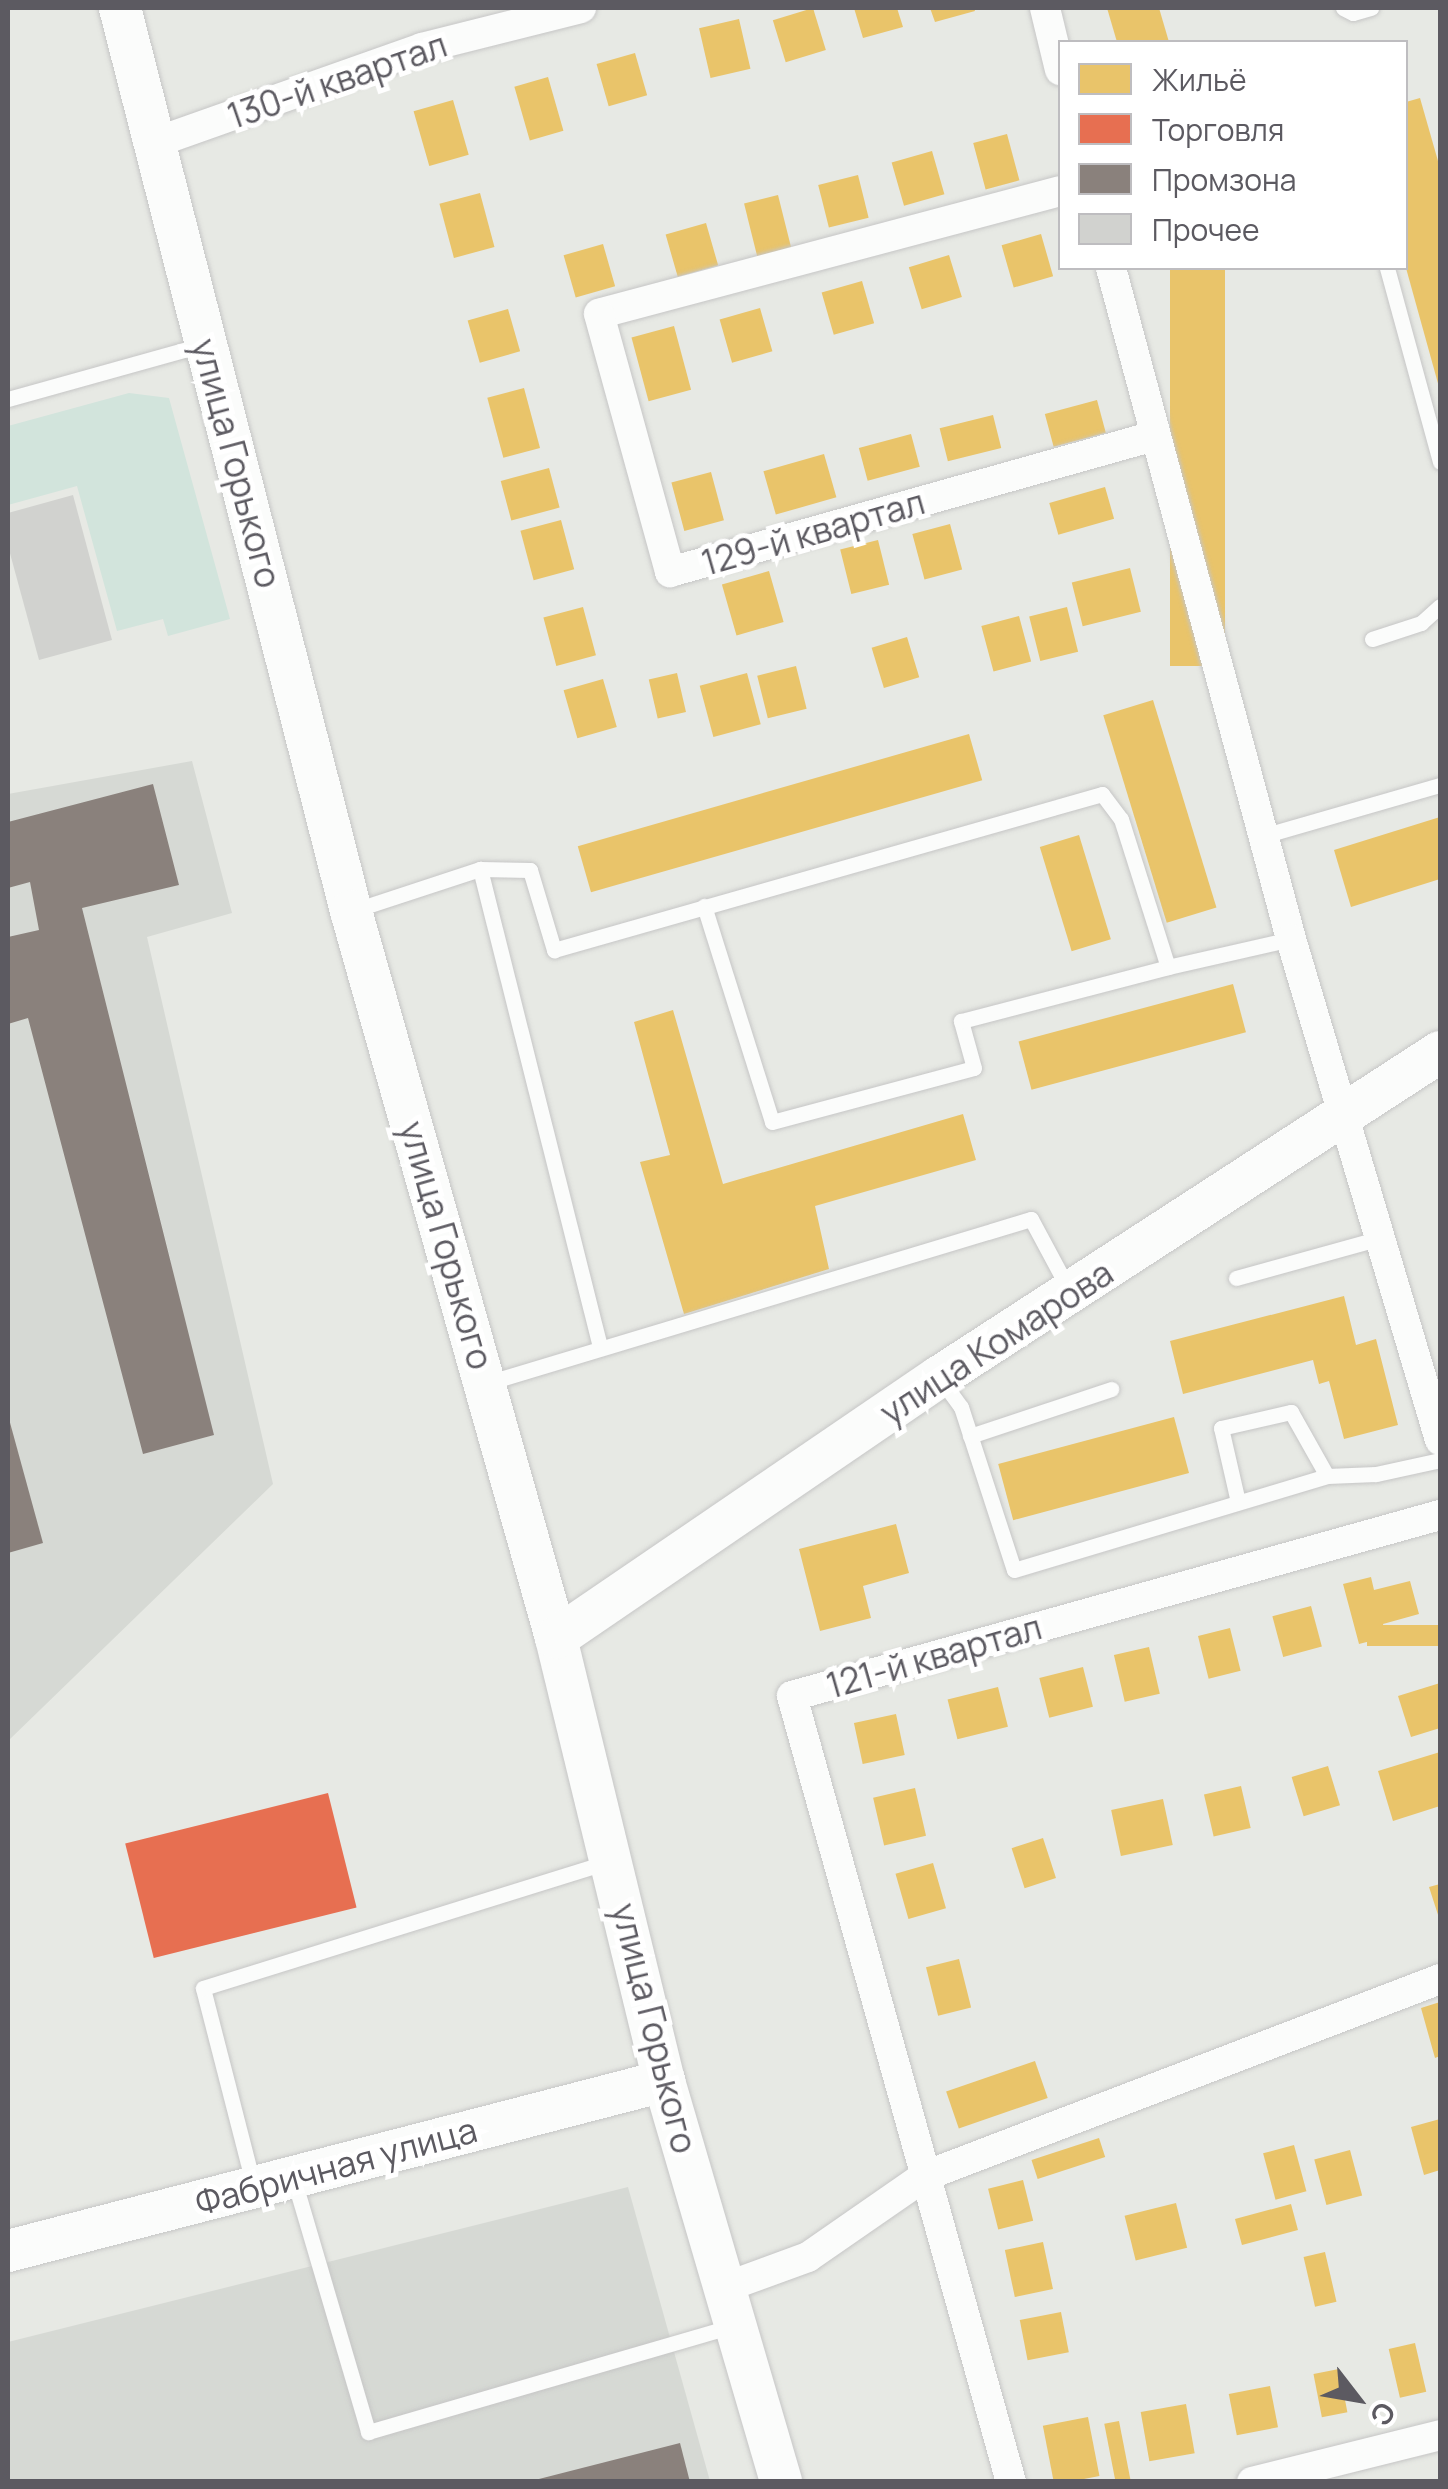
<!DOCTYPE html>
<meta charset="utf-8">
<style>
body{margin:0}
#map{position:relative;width:1448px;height:2489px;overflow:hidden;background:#e7e9e4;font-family:Manrope,sans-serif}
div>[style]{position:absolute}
.industrial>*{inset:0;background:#d6d9d4}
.green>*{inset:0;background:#d2e4dc}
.homes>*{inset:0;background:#e9c46a;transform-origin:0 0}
.shops>*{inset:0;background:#e76f51;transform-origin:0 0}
.industry>*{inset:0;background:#8a817c}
.building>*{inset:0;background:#d1d2cf}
.roads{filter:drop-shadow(0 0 2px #c6c6c6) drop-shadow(0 0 2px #c6c6c6)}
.lane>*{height:15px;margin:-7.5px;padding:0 7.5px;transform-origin:7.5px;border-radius:7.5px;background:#fbfcfb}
.street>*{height:30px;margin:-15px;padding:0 15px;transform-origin:15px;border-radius:15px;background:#fbfcfb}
.secondary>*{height:42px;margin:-21px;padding:0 21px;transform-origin:21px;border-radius:21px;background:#fbfcfb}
span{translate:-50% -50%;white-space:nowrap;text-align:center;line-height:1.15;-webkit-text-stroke:10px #fff;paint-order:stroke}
.street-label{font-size:35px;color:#5c5a61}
.frame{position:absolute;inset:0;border:10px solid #5c5a61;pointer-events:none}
.legend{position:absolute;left:1058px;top:40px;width:350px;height:230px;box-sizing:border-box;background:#fff;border:2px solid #bebdc0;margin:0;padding:12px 18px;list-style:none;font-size:30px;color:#5c5a61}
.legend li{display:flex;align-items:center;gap:20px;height:50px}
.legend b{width:50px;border:2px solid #bebdc0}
.north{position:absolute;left:1308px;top:2349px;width:100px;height:100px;-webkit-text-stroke:8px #fff;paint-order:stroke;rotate:121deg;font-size:28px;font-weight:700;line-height:40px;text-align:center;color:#5c5a61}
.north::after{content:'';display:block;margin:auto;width:35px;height:45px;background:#5c5a61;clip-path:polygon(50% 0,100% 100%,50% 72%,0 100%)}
</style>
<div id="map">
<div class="industrial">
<i style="clip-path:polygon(192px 761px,232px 913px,147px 937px,273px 1484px,8px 1741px,8px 794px)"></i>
<i style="clip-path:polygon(628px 2187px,710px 2481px,8px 2481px,8px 2342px)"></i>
</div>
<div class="green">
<i style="clip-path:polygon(129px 393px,169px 398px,230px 619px,168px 636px,163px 619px,117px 631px,77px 486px,8px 505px,8px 426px)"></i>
</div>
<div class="homes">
<i style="left:813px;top:8px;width:44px;height:42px;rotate:73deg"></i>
<i style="clip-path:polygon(854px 8px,897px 8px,903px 27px,863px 38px)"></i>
<i style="clip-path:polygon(930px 8px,974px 8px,975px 11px,935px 22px)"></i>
<i style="clip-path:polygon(1107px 8px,1159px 8px,1169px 42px,1117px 42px)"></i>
<i style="left:739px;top:19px;width:51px;height:41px;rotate:77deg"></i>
<i style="left:635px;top:53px;width:44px;height:40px;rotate:74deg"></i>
<i style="left:548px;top:77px;width:56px;height:35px;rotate:74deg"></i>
<i style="clip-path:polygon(1420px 98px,1440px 168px,1439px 387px,1406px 268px,1406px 102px)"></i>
<i style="left:453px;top:100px;width:57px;height:41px;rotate:74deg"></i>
<i style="left:1007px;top:134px;width:48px;height:35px;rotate:75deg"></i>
<i style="left:932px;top:151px;width:45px;height:42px;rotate:74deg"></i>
<i style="left:858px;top:175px;width:44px;height:41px;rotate:76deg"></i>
<i style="left:480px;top:193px;width:56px;height:42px;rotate:75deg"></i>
<i style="left:778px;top:195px;width:56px;height:35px;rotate:76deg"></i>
<i style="left:706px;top:223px;width:44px;height:42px;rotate:74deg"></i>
<i style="left:1041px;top:234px;width:44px;height:41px;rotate:74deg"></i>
<i style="left:603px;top:244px;width:44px;height:41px;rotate:74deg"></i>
<i style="left:949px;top:255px;width:44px;height:42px;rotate:73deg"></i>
<i style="left:1170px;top:268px;width:55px;height:398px"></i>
<i style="left:862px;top:281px;width:44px;height:42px;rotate:74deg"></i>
<i style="left:760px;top:308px;width:45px;height:42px;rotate:74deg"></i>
<i style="left:508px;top:309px;width:44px;height:42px;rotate:74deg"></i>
<i style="left:674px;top:326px;width:66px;height:44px;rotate:75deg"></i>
<i style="left:524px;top:388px;width:62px;height:38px;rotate:75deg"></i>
<i style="left:1097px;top:400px;width:34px;height:54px;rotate:75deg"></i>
<i style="left:993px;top:415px;width:34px;height:55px;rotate:76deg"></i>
<i style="left:911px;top:434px;width:34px;height:54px;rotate:75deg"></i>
<i style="left:824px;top:454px;width:45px;height:63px;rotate:74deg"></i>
<i style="left:549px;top:468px;width:41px;height:50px;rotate:75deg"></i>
<i style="left:711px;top:472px;width:50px;height:41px;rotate:75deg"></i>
<i style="left:1105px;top:487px;width:33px;height:58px;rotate:74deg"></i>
<i style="left:561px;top:520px;width:51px;height:42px;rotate:75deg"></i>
<i style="left:950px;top:524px;width:47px;height:39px;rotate:75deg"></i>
<i style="left:878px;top:540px;width:46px;height:39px;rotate:76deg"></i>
<i style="left:1130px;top:568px;width:45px;height:60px;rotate:76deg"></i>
<i style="left:769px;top:571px;width:53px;height:49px;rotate:74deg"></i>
<i style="left:583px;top:607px;width:50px;height:41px;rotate:75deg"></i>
<i style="left:1067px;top:607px;width:46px;height:39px;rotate:76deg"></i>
<i style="left:1019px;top:616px;width:47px;height:39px;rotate:75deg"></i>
<i style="left:907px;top:637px;width:42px;height:37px;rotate:73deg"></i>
<i style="left:796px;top:666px;width:44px;height:40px;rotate:76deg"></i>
<i style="left:677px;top:673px;width:40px;height:29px;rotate:77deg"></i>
<i style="left:747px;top:673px;width:53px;height:49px;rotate:75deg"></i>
<i style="left:603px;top:679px;width:50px;height:41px;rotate:74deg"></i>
<i style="left:1153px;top:700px;width:217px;height:52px;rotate:73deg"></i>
<i style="left:969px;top:734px;width:48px;height:407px;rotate:74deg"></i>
<i style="clip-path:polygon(1440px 817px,1440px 879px,1351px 907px,1334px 850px)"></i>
<i style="left:1079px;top:835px;width:109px;height:41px;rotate:73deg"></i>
<i style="left:1233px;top:984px;width:50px;height:222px;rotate:75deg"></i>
<i style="clip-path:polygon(673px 1010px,723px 1184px,963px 1114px,976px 1160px,815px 1206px,829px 1269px,684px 1314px,640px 1162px,670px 1155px,634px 1022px)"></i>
<i style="clip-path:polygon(1344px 1296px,1356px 1345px,1376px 1339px,1398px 1425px,1344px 1439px,1329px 1381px,1319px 1384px,1313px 1360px,1183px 1394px,1170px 1341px)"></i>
<i style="left:1174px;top:1417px;width:58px;height:182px;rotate:75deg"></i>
<i style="clip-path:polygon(896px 1524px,909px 1573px,863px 1586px,871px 1618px,820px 1631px,799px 1549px)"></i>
<i style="clip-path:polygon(1371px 1577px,1374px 1590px,1410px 1581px,1419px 1614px,1383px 1624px,1386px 1637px,1359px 1644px,1343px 1584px)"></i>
<i style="left:1311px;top:1606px;width:42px;height:40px;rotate:75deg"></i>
<i style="left:1440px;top:1625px;width:21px;height:73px;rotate:90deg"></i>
<i style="left:1230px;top:1628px;width:44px;height:33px;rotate:76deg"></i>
<i style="left:1149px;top:1647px;width:48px;height:36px;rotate:77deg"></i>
<i style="left:1083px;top:1667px;width:41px;height:45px;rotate:76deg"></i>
<i style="clip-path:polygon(1440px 1683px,1440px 1728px,1411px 1737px,1398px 1696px)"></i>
<i style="left:998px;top:1687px;width:41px;height:52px;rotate:76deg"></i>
<i style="left:896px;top:1714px;width:42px;height:43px;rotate:78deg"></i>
<i style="clip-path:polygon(1440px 1752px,1440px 1806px,1393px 1821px,1378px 1771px)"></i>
<i style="left:1328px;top:1766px;width:41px;height:38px;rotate:73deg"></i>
<i style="left:1241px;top:1786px;width:43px;height:38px;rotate:77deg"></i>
<i style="left:915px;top:1788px;width:49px;height:43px;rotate:77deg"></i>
<i style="left:1163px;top:1799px;width:47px;height:53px;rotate:78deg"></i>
<i style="left:1043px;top:1838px;width:42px;height:33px;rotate:72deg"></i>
<i style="left:933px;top:1863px;width:47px;height:39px;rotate:74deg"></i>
<i style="clip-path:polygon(1440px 1884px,1440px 1921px,1429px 1887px)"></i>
<i style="left:959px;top:1959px;width:50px;height:34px;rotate:76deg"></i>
<i style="clip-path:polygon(1440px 2002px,1440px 2056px,1435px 2058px,1421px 2008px)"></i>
<i style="left:1035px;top:2061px;width:39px;height:94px;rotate:71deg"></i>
<i style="clip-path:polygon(1440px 2119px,1440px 2170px,1424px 2175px,1411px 2127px)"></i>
<i style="left:1099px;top:2138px;width:20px;height:71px;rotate:72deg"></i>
<i style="left:1294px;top:2145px;width:48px;height:32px;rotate:75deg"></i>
<i style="left:1350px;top:2150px;width:47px;height:37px;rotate:75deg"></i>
<i style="left:1023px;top:2180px;width:42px;height:36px;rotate:76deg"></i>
<i style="left:1176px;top:2203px;width:46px;height:53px;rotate:76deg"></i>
<i style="left:1291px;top:2204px;width:27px;height:58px;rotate:75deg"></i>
<i style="left:1043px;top:2242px;width:48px;height:39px;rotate:78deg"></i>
<i style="left:1325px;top:2252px;width:51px;height:22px;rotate:77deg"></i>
<i style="left:1061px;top:2312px;width:41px;height:42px;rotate:79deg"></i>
<i style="left:1415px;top:2343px;width:50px;height:27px;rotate:77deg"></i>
<i style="left:1339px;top:2369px;width:44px;height:26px;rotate:79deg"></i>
<i style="left:1270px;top:2386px;width:42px;height:42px;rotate:79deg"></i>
<i style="left:1186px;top:2404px;width:50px;height:46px;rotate:80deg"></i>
<i style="left:1088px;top:2417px;width:60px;height:46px;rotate:79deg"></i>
<i style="left:1119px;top:2421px;width:62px;height:15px;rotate:79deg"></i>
</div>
<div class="shops">
<i style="left:328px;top:1793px;width:118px;height:209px;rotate:76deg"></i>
</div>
<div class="industry">
<i style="clip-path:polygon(153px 784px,179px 885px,82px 908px,214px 1435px,143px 1454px,28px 1018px,8px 1024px,8px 937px,39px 930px,30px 882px,8px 888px,8px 822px)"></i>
<i style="clip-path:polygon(9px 1419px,43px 1543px,8px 1553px,8px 1420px)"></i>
<i style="clip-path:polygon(680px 2443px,690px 2482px,535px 2482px,535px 2480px)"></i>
</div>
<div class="building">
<i style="clip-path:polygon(73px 495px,112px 640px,39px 660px,8px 546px,8px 513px)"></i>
</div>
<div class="roads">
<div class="lane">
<i style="left:1343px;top:8px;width:11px;rotate:27deg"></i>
<i style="left:1353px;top:13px;width:19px;rotate:-16deg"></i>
<i style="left:1387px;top:268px;width:201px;rotate:74.7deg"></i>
<i style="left:8px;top:399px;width:201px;rotate:-15.6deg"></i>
<i style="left:1372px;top:639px;width:52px;rotate:-18.1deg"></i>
<i style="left:1421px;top:623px;width:25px;rotate:-42deg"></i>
<i style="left:1263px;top:836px;width:184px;rotate:-16.1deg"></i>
<i style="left:480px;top:869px;width:493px;rotate:75.9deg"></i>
<i style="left:704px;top:906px;width:226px;rotate:72.5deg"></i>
<i style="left:772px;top:1122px;width:209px;rotate:-15deg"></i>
<i style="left:974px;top:1068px;width:49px;rotate:-105.5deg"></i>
<i style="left:961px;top:1021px;width:214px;rotate:-14.6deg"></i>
<i style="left:352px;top:911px;width:135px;rotate:-18.2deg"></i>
<i style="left:480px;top:869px;width:50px;rotate:1.1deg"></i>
<i style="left:530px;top:870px;width:84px;rotate:73.3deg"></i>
<i style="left:554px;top:950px;width:570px;rotate:-15.89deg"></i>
<i style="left:1102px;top:794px;width:31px;rotate:53deg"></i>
<i style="left:1121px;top:819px;width:155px;rotate:72.4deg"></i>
<i style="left:1168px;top:967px;width:126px;rotate:-12.8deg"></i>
<i style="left:1236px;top:1278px;width:149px;rotate:-15.5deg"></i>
<i style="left:942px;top:1381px;width:32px;rotate:54deg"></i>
<i style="left:961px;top:1407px;width:171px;rotate:72deg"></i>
<i style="left:1014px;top:1570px;width:327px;rotate:-16.7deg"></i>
<i style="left:1327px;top:1476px;width:49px;rotate:-2.3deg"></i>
<i style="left:1376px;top:1474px;width:66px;rotate:-12.3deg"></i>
<i style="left:487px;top:1383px;width:568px;rotate:-16.78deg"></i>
<i style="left:1031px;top:1219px;width:78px;rotate:61.8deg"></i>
<i style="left:970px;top:1436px;width:149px;rotate:-18.4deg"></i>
<i style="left:1238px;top:1502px;width:76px;rotate:-102.9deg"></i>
<i style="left:1221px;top:1428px;width:72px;rotate:-12.9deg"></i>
<i style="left:1291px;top:1412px;width:73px;rotate:60.6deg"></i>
<i style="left:294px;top:2180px;width:263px;rotate:73.6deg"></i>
<i style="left:368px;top:2432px;width:379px;rotate:-16.2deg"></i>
<i style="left:253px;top:2183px;width:201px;rotate:-104.4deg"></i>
<i style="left:203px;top:1988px;width:426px;rotate:-17.3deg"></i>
</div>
<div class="street">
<i style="left:1045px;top:8px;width:64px;rotate:76.4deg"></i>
<i style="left:154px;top:143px;width:284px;rotate:-19.5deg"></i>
<i style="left:422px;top:48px;width:164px;rotate:-14.1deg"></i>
<i style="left:1060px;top:191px;width:477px;rotate:165.1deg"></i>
<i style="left:599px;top:314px;width:268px;rotate:74.6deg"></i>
<i style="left:670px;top:572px;width:503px;rotate:-15.69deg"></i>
<i style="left:1111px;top:268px;width:695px;rotate:74.98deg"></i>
<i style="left:1291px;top:939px;width:523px;rotate:73.44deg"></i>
<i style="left:726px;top:2287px;width:87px;rotate:-20.1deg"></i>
<i style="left:808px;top:2257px;width:142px;rotate:-34.7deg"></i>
<i style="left:925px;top:2176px;width:551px;rotate:-20.93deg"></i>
<i style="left:1011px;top:2482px;width:816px;rotate:-105.57deg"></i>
<i style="left:792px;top:1696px;width:673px;rotate:-15.61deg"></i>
<i style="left:1252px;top:2482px;width:194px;rotate:-14deg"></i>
</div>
<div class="secondary">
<i style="left:120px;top:8px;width:932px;rotate:75.65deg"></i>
<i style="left:351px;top:911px;width:755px;rotate:74.25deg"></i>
<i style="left:556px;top:1638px;width:456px;rotate:76.3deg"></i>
<i style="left:664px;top:2081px;width:418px;rotate:73.7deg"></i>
<i style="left:556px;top:1638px;width:463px;rotate:-34.3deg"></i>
<i style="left:939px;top:1377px;width:597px;rotate:-32.97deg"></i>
<i style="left:8px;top:2251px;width:678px;rotate:-14.53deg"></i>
</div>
</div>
<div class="street-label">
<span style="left:337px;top:80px;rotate:-19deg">130-й квартал</span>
<span style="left:237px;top:463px;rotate:75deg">улица Горького</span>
<span style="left:813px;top:532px;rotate:-16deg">129-й квартал</span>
<span style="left:447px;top:1245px;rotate:74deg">улица Горького</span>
<span style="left:996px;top:1342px;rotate:-33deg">улица Комарова</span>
<span style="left:934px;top:1656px;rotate:-16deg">121-й квартал</span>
<span style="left:655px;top:2028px;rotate:76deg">улица Горького</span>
<span style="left:336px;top:2166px;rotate:-15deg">Фабричная улица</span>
</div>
<div class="frame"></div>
<ul class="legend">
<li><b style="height:28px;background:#e9c46a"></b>Жильё</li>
<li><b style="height:28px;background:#e76f51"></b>Торговля</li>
<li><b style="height:28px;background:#8a817c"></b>Промзона</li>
<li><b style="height:28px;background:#d1d2cf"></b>Прочее</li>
</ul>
<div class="north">С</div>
</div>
